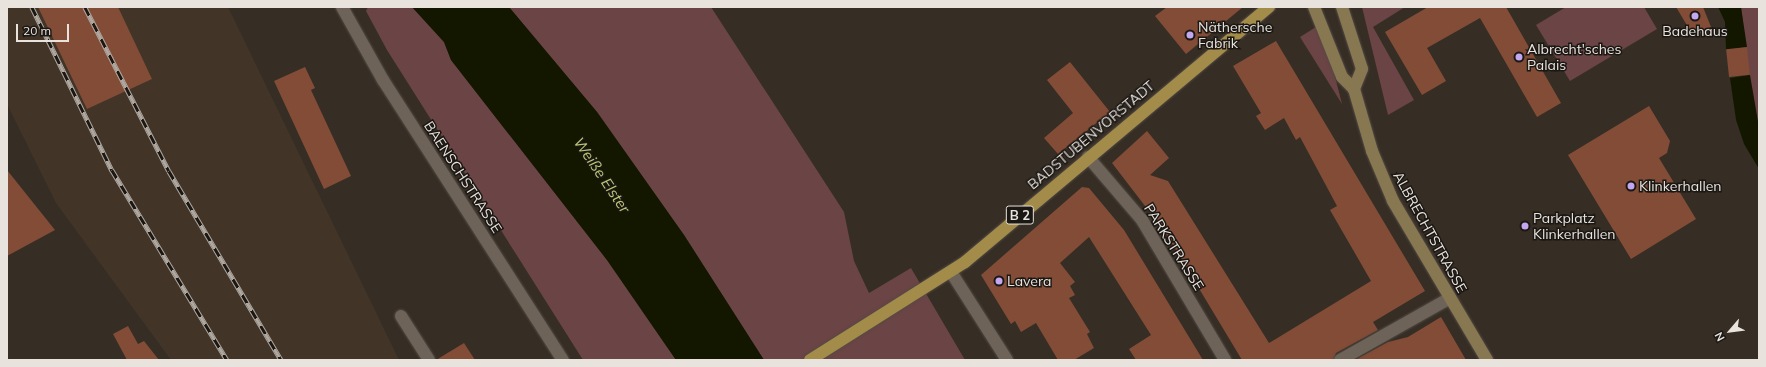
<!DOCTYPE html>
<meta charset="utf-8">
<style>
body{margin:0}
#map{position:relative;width:1766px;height:367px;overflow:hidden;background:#362e25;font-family:Mulish,sans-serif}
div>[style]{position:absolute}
.built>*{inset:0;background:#423427}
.green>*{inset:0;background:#6b4445}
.water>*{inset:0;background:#141700}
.building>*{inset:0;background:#824c37;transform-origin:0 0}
.roads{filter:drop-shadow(0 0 1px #534b44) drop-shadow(0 0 1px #534b44)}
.street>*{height:12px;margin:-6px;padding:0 6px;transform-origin:6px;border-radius:6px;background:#6d6359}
.secondary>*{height:12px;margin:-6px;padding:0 6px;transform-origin:6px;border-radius:6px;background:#887851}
.primary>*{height:12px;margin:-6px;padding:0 6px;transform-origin:6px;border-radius:6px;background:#a38c49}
.rail>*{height:4.5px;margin-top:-2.25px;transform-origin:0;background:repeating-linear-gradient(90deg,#1b1713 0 9px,#aea8a1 0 18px);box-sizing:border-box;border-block:1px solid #aea8a1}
.dots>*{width:11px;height:11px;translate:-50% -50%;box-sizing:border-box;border:2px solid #1b1713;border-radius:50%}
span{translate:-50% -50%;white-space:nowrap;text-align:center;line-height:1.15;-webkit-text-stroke:3px #1b1713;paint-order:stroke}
.shield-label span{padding:1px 3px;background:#1b1713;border:1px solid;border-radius:3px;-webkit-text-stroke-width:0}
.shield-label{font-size:13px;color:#e8e3dd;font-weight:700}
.poi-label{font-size:14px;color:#e8e3dd}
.left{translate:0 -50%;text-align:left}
.street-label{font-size:14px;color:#e8e3dd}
.water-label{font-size:15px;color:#bac975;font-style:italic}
.frame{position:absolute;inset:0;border:8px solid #e8e3dd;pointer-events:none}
.north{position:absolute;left:1710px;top:311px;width:40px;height:40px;-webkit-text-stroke:3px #1b1713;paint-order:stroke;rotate:242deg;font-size:11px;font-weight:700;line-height:16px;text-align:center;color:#e8e3dd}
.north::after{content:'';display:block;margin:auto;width:14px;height:18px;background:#e8e3dd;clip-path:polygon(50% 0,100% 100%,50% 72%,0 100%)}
.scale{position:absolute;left:16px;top:24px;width:53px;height:18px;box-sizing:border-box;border:2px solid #e8e3dd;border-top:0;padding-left:5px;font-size:12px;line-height:14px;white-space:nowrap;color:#e8e3dd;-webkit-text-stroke:3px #1b1713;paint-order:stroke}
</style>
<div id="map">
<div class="built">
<i style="clip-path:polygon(7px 7px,228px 7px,399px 360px,171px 360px,56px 203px,7px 104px)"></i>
</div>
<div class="green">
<i style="clip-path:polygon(368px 7px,412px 7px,444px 42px,451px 60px,607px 260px,676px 360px,583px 360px,387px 50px,366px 11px)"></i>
<i style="clip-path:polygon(509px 7px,711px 7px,844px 212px,854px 261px,869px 293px,911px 268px,965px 360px,764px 360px,684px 235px,597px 112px)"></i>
<i style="clip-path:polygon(1362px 7px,1405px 7px,1373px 27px,1414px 100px,1388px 115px)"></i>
<i style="clip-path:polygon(1566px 7px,1644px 7px,1657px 29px,1570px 81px,1536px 25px)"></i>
<i style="clip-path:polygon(1741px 7px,1759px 7px,1759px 127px,1754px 111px)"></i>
<i style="clip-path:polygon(1316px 27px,1330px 57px,1342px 104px,1300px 37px)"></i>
</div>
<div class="water">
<i style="clip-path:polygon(412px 7px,509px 7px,597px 112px,684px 235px,764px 360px,676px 360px,607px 260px,451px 60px,444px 42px)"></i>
<i style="clip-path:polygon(1718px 7px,1741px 7px,1747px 47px,1726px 50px,1725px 22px)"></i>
<i style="clip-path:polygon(1750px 75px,1759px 127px,1759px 169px,1744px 144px,1736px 120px,1730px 78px)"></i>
</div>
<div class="building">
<i style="clip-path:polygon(38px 7px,118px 7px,152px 79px,87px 109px)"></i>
<i style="clip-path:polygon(1167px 7px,1243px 7px,1186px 54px,1155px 16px)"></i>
<i style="clip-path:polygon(1428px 7px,1506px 7px,1561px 103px,1537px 117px,1480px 18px,1427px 48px,1446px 81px,1422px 95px,1385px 32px)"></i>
<i style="clip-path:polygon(1676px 7px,1703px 7px,1711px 27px,1694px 37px)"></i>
<i style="clip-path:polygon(1276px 41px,1425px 291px,1373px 322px,1378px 330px,1336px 353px,1333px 360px,1242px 360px,1165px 232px,1112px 163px,1147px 131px,1169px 158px,1150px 175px,1168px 181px,1269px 343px,1371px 281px,1330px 210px,1337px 206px,1300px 137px,1296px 140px,1284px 118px,1265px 130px,1256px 116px,1261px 113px,1233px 66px)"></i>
<i style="left:1747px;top:47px;width:28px;height:21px;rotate:84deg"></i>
<i style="clip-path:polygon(1070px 62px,1110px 112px,1058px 154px,1044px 138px,1073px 113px,1047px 80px)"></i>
<i style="clip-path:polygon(305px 67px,315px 88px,311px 90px,351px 176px,324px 189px,274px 81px)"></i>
<i style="clip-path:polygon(1649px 106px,1670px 141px,1667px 153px,1659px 158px,1696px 219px,1631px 259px,1568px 155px)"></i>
<i style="clip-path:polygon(7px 170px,55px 230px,7px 256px)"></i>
<i style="clip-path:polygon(1082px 187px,1089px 188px,1124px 230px,1203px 360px,1136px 360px,1129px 349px,1151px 335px,1089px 237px,1060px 263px,1075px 282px,1070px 286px,1075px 295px,1069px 298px,1090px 332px,1087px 334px,1094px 348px,1074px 360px,1058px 360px,1036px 323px,1021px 332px,1015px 321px,1011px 324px,981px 275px)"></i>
<i style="clip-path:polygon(1441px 317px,1466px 360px,1355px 360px,1388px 342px,1408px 337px)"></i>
<i style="clip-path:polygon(128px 326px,138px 344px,144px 341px,159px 360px,127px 360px,113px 334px)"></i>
<i style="clip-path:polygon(464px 343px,475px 360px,436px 360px)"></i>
</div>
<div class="roads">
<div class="street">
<i style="left:342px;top:7px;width:84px;rotate:60.7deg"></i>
<i style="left:383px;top:80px;width:333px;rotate:57.3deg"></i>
<i style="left:1088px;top:157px;width:83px;rotate:49.4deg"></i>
<i style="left:1142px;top:220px;width:163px;rotate:59.3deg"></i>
<i style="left:951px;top:272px;width:104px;rotate:57.5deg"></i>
<i style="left:401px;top:316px;width:52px;rotate:57.5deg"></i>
<i style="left:1340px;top:360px;width:126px;rotate:-29.4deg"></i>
</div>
<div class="secondary">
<i style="left:1314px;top:7px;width:75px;rotate:68.2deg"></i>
<i style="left:1342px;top:77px;width:17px;rotate:45deg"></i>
<i style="left:1354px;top:89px;width:65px;rotate:73.8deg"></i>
<i style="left:1372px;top:151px;width:54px;rotate:67.2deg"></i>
<i style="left:1393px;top:201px;width:185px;rotate:59.4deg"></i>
<i style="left:1342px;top:7px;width:65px;rotate:72.1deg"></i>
<i style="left:1362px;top:69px;width:22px;rotate:112deg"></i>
</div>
<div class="primary">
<i style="left:810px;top:360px;width:183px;rotate:-32.3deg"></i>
<i style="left:965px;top:262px;width:397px;rotate:-40deg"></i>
</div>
</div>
<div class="rail">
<i style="left:32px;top:7px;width:182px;rotate:63.9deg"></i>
<i style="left:112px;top:170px;width:222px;rotate:58.8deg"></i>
<i style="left:85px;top:7px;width:184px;rotate:62.9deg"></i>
<i style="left:169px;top:171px;width:220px;rotate:59.3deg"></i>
</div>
<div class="dots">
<i style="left:1695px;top:16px;background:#c4a7f1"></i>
<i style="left:1190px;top:35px;background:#c4a7f1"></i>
<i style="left:1519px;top:57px;background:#c4a7f1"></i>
<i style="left:1631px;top:186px;background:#c4a7f1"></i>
<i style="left:1525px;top:226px;background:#c4a7f1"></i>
<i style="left:999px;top:281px;background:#c4a7f1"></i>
</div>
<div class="shield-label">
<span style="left:1020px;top:215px">B 2</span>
</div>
<div class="poi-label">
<span class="left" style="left:1198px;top:35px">Näthersche<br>Fabrik</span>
<span style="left:1695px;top:31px">Badehaus</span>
<span class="left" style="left:1527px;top:57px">Albrecht'sches<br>Palais</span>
<span class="left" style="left:1639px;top:186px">Klinkerhallen</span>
<span class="left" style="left:1533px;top:226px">Parkplatz<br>Klinkerhallen</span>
<span class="left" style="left:1007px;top:281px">Lavera</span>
</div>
<div class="street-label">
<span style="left:1091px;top:135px;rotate:-40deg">BADSTUBENVORSTADT</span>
<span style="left:463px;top:177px;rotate:57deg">BAENSCHSTRASSE</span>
<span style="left:1430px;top:232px;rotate:61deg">ALBRECHTSTRASSE</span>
<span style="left:1174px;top:247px;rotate:58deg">PARKSTRASSE</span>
</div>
<div class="water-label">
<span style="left:602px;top:175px;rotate:56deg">Weiße Elster</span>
</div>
<div class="frame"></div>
<div class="north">N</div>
<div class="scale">20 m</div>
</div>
